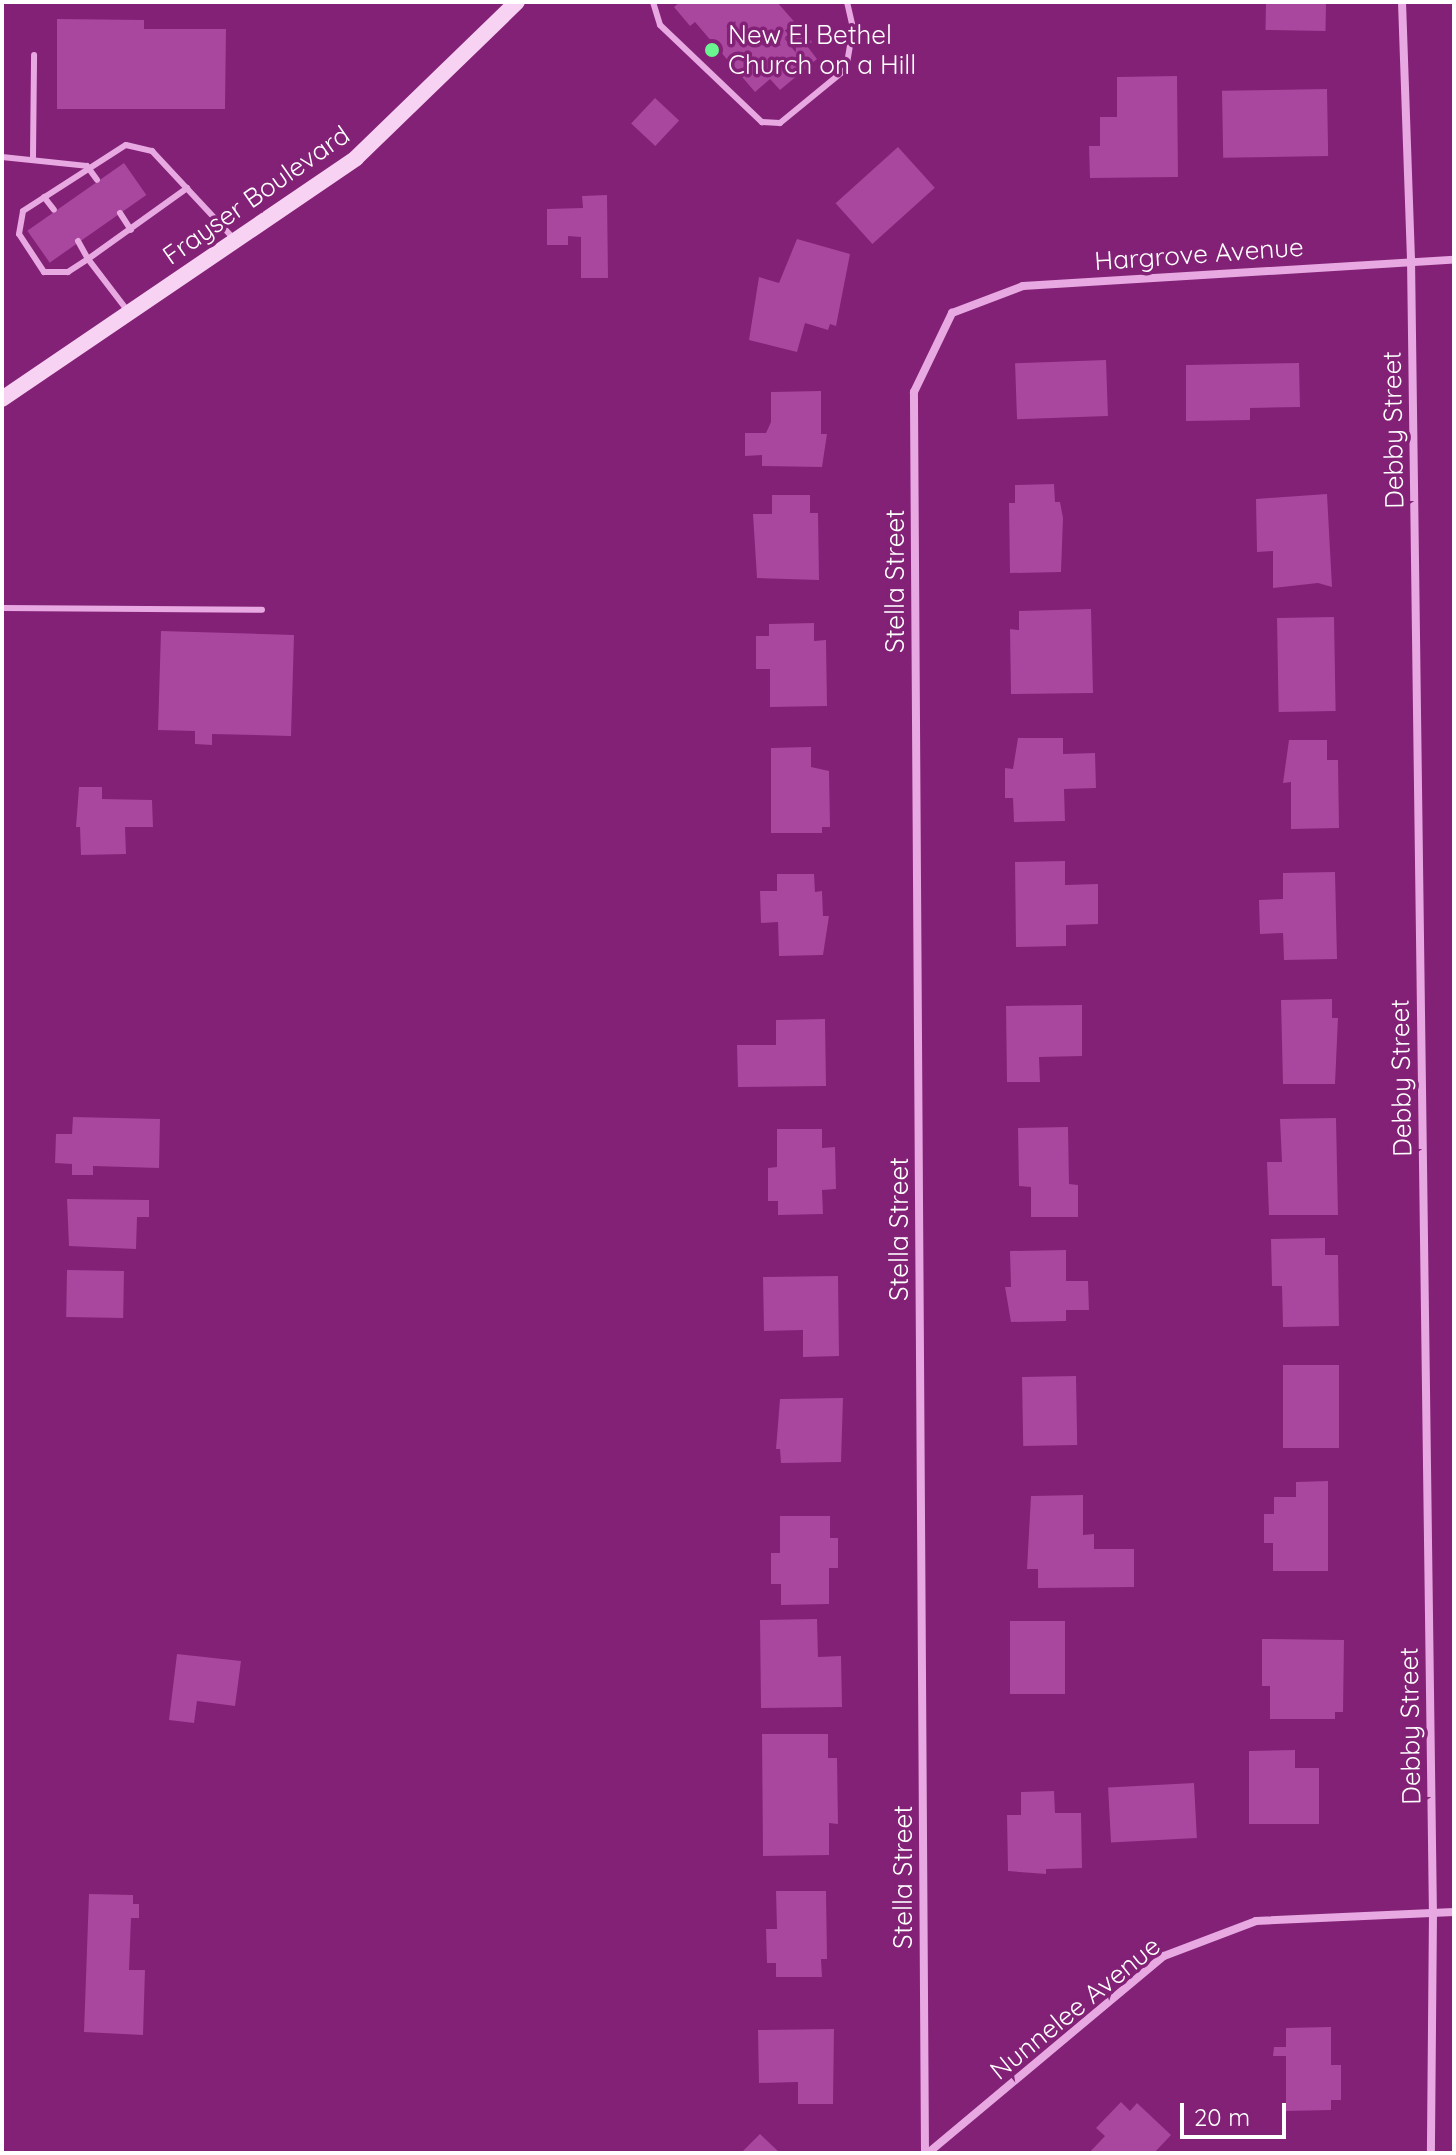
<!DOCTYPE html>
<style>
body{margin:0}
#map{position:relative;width:1456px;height:2155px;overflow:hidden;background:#822176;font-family:Quicksand,sans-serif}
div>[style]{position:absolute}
.building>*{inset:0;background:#a9469e;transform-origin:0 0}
.lane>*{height:6px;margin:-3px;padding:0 3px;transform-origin:3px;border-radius:3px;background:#e8a8e1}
.street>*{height:8px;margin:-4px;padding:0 4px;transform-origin:4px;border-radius:4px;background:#e8a8e1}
.secondary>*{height:16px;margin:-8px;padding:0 8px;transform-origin:8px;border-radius:8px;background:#f7d2f2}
.dots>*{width:22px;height:22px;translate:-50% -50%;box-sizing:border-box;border:4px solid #822176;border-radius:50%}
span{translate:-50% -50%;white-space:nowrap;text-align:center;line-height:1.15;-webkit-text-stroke:7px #822176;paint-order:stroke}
.poi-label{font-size:26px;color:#fff}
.left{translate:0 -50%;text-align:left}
.street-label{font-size:26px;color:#fff}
.frame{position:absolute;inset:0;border:4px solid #fff;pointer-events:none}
.scale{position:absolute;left:1180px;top:2103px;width:106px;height:36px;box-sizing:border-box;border:4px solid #fff;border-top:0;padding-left:10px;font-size:24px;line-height:28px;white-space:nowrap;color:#fff;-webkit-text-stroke:6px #822176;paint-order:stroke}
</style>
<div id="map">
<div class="building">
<i style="clip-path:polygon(680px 2px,777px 2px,812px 42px,807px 46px,817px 59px,780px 90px,770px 79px,755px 92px,695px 22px,690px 26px,674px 7px)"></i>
<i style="left:1266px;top:2px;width:60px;height:28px;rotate:1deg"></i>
<i style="clip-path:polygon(57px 19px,144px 20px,144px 29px,226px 29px,225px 109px,57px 109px)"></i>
<i style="clip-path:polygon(1177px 76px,1178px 177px,1090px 178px,1089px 146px,1100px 146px,1100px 117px,1117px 117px,1117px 77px)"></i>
<i style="left:1327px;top:89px;width:67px;height:105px;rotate:89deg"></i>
<i style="left:655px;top:98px;width:33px;height:35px;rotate:43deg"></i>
<i style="left:898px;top:147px;width:55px;height:84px;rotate:48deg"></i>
<i style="left:124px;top:163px;width:39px;height:118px;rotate:55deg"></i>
<i style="clip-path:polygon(607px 195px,608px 278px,581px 278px,581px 237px,568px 236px,568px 245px,547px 245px,547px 209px,583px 208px,582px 196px)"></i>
<i style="clip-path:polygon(797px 239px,850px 254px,836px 326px,830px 324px,828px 330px,805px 323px,797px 352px,749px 340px,759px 277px,779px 283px)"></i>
<i style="left:1106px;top:360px;width:56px;height:91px;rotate:88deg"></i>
<i style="clip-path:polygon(1299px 363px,1300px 407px,1250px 408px,1250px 420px,1186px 421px,1186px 365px)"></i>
<i style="clip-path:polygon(821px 391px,821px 434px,827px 434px,822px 467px,762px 466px,762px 455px,745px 456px,745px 433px,766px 433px,771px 422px,771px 392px)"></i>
<i style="clip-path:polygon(1054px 484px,1055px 502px,1060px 502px,1063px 518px,1061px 572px,1010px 573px,1009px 503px,1015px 503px,1015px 485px)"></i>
<i style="clip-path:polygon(1327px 494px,1332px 587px,1318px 583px,1273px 588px,1273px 551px,1257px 552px,1256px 499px)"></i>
<i style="clip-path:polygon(772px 495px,810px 495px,810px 513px,818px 513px,819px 580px,757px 578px,753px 514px,772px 514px)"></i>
<i style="clip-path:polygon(1091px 609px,1093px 693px,1011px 694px,1010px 629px,1019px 630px,1019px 611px)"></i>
<i style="left:1334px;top:617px;width:94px;height:57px;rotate:89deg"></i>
<i style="clip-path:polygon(814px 623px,814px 641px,826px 640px,827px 706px,770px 707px,770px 669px,756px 669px,756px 636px,769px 636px,769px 624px)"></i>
<i style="clip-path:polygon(161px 631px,294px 635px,291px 736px,212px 734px,212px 745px,195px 744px,195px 731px,158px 730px)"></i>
<i style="clip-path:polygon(1018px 738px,1063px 738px,1063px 754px,1095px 753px,1096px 788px,1064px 789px,1065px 821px,1014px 822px,1013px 798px,1005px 798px,1005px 768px,1013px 769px)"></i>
<i style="clip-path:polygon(1289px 740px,1327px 740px,1327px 760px,1338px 760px,1339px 828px,1291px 829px,1291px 782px,1283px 783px)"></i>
<i style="clip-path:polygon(811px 747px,811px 767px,829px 771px,830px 827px,822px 827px,822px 833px,771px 833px,771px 748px)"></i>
<i style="clip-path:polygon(79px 787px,102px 787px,102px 799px,152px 800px,153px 827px,125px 827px,126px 854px,81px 855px,80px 827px,76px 827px)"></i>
<i style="clip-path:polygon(1065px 861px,1065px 885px,1098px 884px,1098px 924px,1066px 925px,1066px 946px,1016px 947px,1015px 862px)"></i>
<i style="clip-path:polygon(1335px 872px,1337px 959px,1284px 960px,1283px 933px,1260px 934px,1259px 900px,1283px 899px,1283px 873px)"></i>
<i style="clip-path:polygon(777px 874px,814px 874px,815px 892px,822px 891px,823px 916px,829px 916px,823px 955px,779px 956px,778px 922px,761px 923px,760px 891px,777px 891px)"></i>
<i style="clip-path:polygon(1332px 999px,1332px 1018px,1338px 1018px,1335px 1084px,1283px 1084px,1281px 1000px)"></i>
<i style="clip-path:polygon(1082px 1005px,1082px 1056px,1039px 1057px,1040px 1082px,1007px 1082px,1006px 1006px)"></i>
<i style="clip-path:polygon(825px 1019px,826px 1086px,738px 1087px,737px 1045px,776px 1045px,776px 1020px)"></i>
<i style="clip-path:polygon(73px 1117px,160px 1119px,159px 1168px,93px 1166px,93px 1175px,72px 1175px,72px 1164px,55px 1163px,56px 1134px,72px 1134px)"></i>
<i style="clip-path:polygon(1336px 1118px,1338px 1215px,1269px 1215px,1267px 1162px,1282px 1162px,1280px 1119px)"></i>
<i style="clip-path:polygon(1068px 1127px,1069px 1184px,1078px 1185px,1078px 1217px,1031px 1217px,1031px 1187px,1019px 1186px,1018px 1128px)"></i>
<i style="clip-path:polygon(777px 1129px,822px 1129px,822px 1148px,835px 1147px,836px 1189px,822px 1190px,823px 1214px,778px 1215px,778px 1201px,768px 1201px,768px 1168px,777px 1167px)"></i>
<i style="clip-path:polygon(67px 1199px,149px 1200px,149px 1217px,137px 1217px,136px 1249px,69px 1246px)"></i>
<i style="clip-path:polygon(1325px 1238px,1325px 1255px,1338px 1255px,1339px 1326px,1283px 1327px,1282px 1286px,1272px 1286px,1271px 1239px)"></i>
<i style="clip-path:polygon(1066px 1250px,1066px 1281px,1088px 1281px,1089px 1310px,1066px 1310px,1066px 1321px,1011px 1322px,1005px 1287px,1011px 1287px,1010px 1251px)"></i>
<i style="left:67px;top:1270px;width:57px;height:47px;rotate:1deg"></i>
<i style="clip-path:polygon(838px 1276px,839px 1356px,803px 1357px,803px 1330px,764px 1331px,763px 1277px)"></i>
<i style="left:1283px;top:1365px;width:56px;height:83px"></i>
<i style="left:1076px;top:1376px;width:69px;height:54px;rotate:89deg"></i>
<i style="clip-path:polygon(843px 1398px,841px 1462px,781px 1463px,780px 1449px,776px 1449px,780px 1399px)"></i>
<i style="clip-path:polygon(1328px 1481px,1328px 1571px,1273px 1571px,1273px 1543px,1264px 1543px,1264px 1514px,1274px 1514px,1274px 1497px,1296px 1497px,1296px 1482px)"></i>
<i style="clip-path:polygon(1083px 1495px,1083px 1535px,1094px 1534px,1094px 1549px,1134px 1549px,1134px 1587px,1038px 1588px,1038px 1569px,1027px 1569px,1031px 1496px)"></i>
<i style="clip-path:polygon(780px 1516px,830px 1516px,830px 1538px,838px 1538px,838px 1568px,829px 1568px,829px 1604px,781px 1605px,781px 1584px,771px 1584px,771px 1553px,780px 1553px)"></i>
<i style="clip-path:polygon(817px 1619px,818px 1657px,841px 1656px,842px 1707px,761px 1708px,760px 1620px)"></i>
<i style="left:1010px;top:1621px;width:55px;height:73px"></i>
<i style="clip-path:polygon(1262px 1639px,1344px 1640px,1343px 1712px,1335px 1712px,1335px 1719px,1270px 1719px,1270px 1686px,1262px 1686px)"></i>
<i style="clip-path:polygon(177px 1654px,241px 1661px,235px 1706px,197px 1701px,194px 1723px,169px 1720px)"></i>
<i style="clip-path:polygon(762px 1734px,828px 1734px,828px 1758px,837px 1758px,838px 1824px,829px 1823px,829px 1855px,763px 1856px)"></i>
<i style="clip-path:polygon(1295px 1750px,1295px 1768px,1319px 1768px,1319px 1824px,1249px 1824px,1249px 1751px)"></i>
<i style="left:1194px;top:1783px;width:55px;height:86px;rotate:87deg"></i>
<i style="clip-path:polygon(1054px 1791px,1055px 1813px,1081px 1813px,1082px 1868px,1046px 1869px,1046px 1874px,1008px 1871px,1007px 1815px,1021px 1815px,1021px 1792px)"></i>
<i style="clip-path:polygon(776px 1891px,826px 1891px,827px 1959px,821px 1959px,822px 1977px,776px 1977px,776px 1963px,767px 1963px,766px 1929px,777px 1929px)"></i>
<i style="clip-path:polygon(89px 1894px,133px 1895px,133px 1904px,139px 1904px,139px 1918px,131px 1918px,129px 1970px,145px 1970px,143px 2035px,84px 2032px)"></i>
<i style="clip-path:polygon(1331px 2027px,1331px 2065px,1341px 2065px,1341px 2100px,1331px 2100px,1331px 2110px,1286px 2111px,1286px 2056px,1273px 2056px,1274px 2047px,1286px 2047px,1286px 2028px)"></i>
<i style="clip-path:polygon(834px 2029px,833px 2104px,798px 2104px,798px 2082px,759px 2083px,758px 2030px)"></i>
<i style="clip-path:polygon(1121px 2102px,1130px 2111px,1137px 2103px,1171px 2135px,1154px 2153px,1089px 2153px,1105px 2136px,1096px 2128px)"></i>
<i style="clip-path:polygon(760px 2134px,780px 2153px,741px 2153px)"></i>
</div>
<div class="lane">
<i style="left:653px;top:2px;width:24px;rotate:73deg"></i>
<i style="left:660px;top:25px;width:141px;rotate:43.6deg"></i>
<i style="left:762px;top:122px;width:18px;rotate:3deg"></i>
<i style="left:780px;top:123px;width:85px;rotate:-39.3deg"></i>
<i style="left:846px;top:69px;width:42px;rotate:-80.3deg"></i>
<i style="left:853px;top:28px;width:27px;rotate:-103deg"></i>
<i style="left:2px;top:157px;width:85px;rotate:6deg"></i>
<i style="left:87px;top:166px;width:17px;rotate:54deg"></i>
<i style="left:33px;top:157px;width:102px;rotate:-89.4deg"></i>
<i style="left:44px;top:197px;width:16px;rotate:52deg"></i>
<i style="left:120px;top:213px;width:20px;rotate:57deg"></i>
<i style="left:78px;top:241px;width:21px;rotate:61deg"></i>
<i style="left:88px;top:259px;width:24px;rotate:147deg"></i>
<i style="left:68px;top:272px;width:24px;rotate:180deg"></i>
<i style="left:44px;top:272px;width:45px;rotate:-123.3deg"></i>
<i style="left:19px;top:234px;width:23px;rotate:-80deg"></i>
<i style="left:23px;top:211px;width:122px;rotate:-32.7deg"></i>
<i style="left:126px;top:145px;width:27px;rotate:13deg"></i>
<i style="left:152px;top:151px;width:119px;rotate:47deg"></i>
<i style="left:127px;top:310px;width:64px;rotate:-127.4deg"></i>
<i style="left:88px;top:259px;width:122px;rotate:-35.6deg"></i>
<i style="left:2px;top:608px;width:260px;rotate:0.4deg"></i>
</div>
<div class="street">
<i style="left:1402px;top:2px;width:257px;rotate:88deg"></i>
<i style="left:1411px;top:259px;width:1653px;rotate:89.24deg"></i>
<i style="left:1433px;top:1912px;width:241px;rotate:90.5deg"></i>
<i style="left:925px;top:2153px;width:1761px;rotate:-90.36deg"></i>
<i style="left:914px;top:392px;width:88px;rotate:-64.3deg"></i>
<i style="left:952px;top:313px;width:76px;rotate:-20.8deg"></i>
<i style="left:1023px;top:286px;width:432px;rotate:-3.5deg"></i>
<i style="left:928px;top:2153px;width:307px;rotate:-39.9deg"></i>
<i style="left:1164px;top:1956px;width:98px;rotate:-20.8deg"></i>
<i style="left:1256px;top:1921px;width:198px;rotate:-2.6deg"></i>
</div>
<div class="secondary">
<i style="left:2px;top:399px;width:428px;rotate:-34.2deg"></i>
<i style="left:356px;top:158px;width:224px;rotate:-44.1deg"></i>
</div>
<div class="dots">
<i style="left:712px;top:50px;background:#69f58f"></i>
</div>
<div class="poi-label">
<span class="left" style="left:728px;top:50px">New El Bethel<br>Church on a Hill</span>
</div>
<div class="street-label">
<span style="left:256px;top:195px;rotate:-35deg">Frayser Boulevard</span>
<span style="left:1199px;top:254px;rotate:-4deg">Hargrove Avenue</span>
<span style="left:1393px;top:430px;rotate:-91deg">Debby Street</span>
<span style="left:895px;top:581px;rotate:-90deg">Stella Street</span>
<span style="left:1401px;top:1078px;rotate:-91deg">Debby Street</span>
<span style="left:899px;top:1229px;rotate:-90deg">Stella Street</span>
<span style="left:1410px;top:1726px;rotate:-91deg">Debby Street</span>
<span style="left:903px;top:1877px;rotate:-90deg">Stella Street</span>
<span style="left:1075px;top:2008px;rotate:-39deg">Nunnelee Avenue</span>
</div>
<div class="frame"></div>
<div class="scale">20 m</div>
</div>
